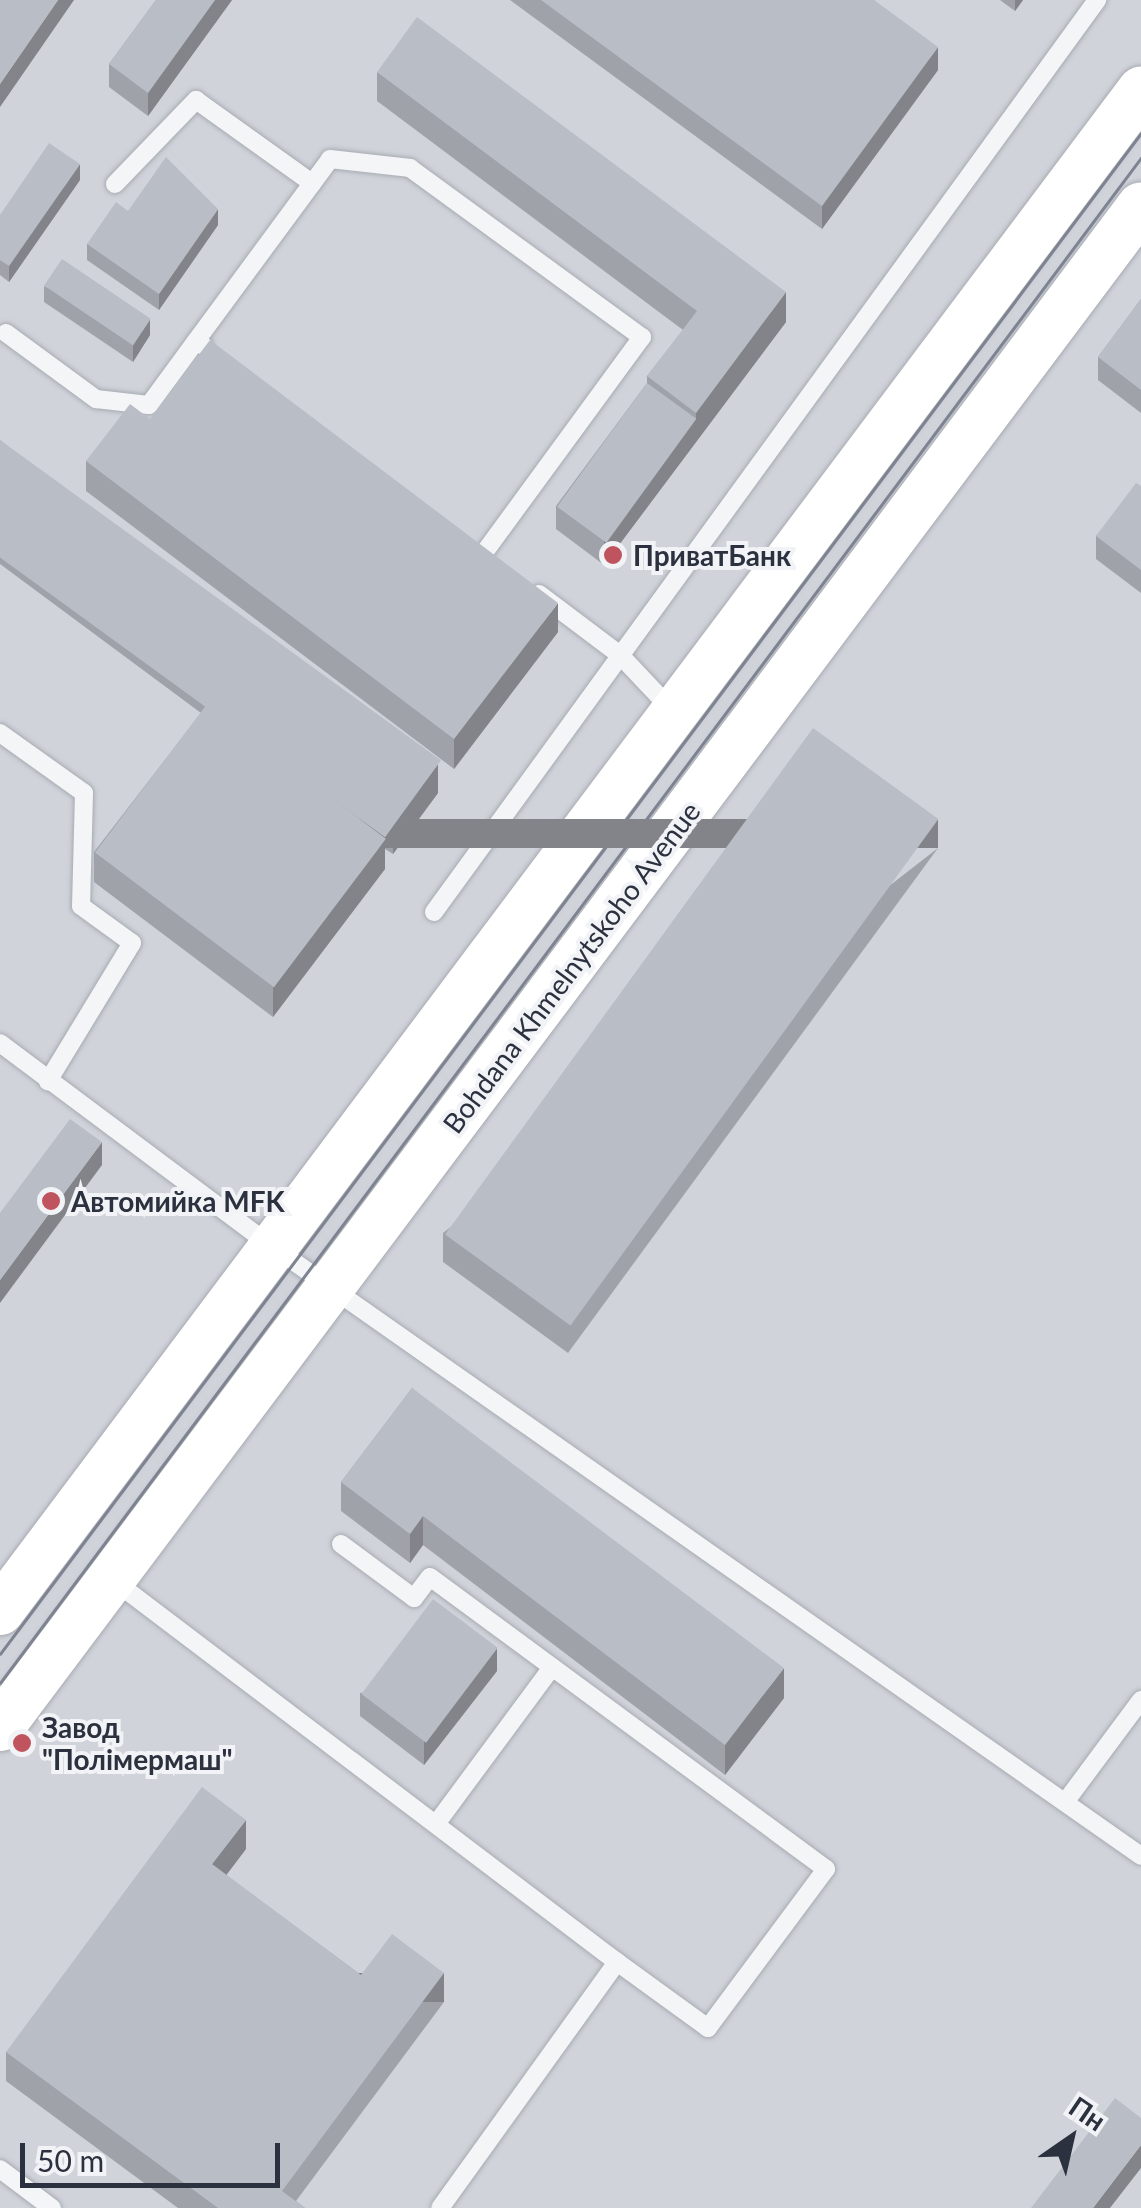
<!DOCTYPE html>
<meta charset="utf-8">
<style>
body{margin:0}
#map{position:relative;width:1141px;height:2208px;overflow:hidden;background:#e1e4e8;font-family:Lato,sans-serif}
div>[style]{position:absolute}
.built>*{inset:0;background:#d0d3da;transform-origin:0 0}
.roads{filter:drop-shadow(0 0 2px #a7abb2) drop-shadow(0 0 2px #a7abb2)}
.lane>*{height:18px;margin:-9px;padding:0 9px;transform-origin:9px;border-radius:9px;background:#f4f5f7}
.secondary>*{height:48px;margin:-24px;padding:0 24px;transform-origin:24px;border-radius:24px;background:#fff}
.tram>*{height:2.5px;margin:-1.25px;padding:0 1.25px;transform-origin:1.25px;border-radius:1.25px;background:#7d8390}
.wall>*{inset:0;background:#9fa3a9}
.shaded-wall>*{inset:0;background:#82848a;transform-origin:0 0}
.building>*{inset:0;background:#b9bdc5;transform-origin:0 0}
.dots>*{width:28px;height:28px;translate:-50% -50%;box-sizing:border-box;border:5px solid #f1f3f6;border-radius:50%}
span{translate:-50% -50%;white-space:nowrap;text-align:center;line-height:1.15;-webkit-text-stroke:8px #f1f3f6;paint-order:stroke}
.poi-label{font-size:28px;color:#2b313e;font-weight:700}
.left{translate:0 -50%;text-align:left}
.street-label{font-size:28px;color:#2b313e}
.north{position:absolute;left:1021px;top:2088px;width:100px;height:100px;-webkit-text-stroke:8px #f1f3f6;paint-order:stroke;rotate:34deg;font-size:28px;font-weight:700;line-height:40px;text-align:center;color:#2b313e}
.north::after{content:'';display:block;margin:auto;width:35px;height:45px;background:#2b313e;clip-path:polygon(50% 0,100% 100%,50% 72%,0 100%)}
.scale{position:absolute;left:20px;top:2143px;width:260px;height:45px;box-sizing:border-box;border:5px solid #2b313e;border-top:0;padding-left:12px;font-size:30px;line-height:35px;white-space:nowrap;color:#2b313e;-webkit-text-stroke:8px #f1f3f6;paint-order:stroke}
</style>
<div id="map">
<div class="built">
<i style="left:0;top:0;width:1141px;height:2208px"></i>
</div>
<div class="roads">
<div class="lane">
<i style="left:115px;top:184px;width:117px;rotate:-46deg"></i>
<i style="left:196px;top:100px;width:143px;rotate:35.6deg"></i>
<i style="left:6px;top:333px;width:112px;rotate:36.3deg"></i>
<i style="left:96px;top:399px;width:53px;rotate:6.5deg"></i>
<i style="left:149px;top:405px;width:79px;rotate:-53.7deg"></i>
<i style="left:196px;top:341px;width:9px;rotate:32deg"></i>
<i style="left:196px;top:341px;width:226px;rotate:-53.6deg"></i>
<i style="left:330px;top:159px;width:81px;rotate:6.4deg"></i>
<i style="left:410px;top:168px;width:287px;rotate:36.1deg"></i>
<i style="left:642px;top:337px;width:268px;rotate:126.2deg"></i>
<i style="left:539px;top:594px;width:101px;rotate:37deg"></i>
<i style="left:620px;top:655px;width:77px;rotate:46.6deg"></i>
<i style="left:0;top:733px;width:103px;rotate:35.5deg"></i>
<i style="left:84px;top:793px;width:113px;rotate:91.5deg"></i>
<i style="left:81px;top:906px;width:63px;rotate:36deg"></i>
<i style="left:132px;top:943px;width:162px;rotate:121.3deg"></i>
<i style="left:434px;top:912px;width:1128px;rotate:-53.98deg"></i>
<i style="left:0;top:1043px;width:341px;rotate:36.8deg"></i>
<i style="left:273px;top:1247px;width:1060px;rotate:35.05deg"></i>
<i style="left:341px;top:1544px;width:91px;rotate:36.5deg"></i>
<i style="left:414px;top:1598px;width:26px;rotate:-53deg"></i>
<i style="left:430px;top:1577px;width:492px;rotate:36.4deg"></i>
<i style="left:826px;top:1869px;width:198px;rotate:126.6deg"></i>
<i style="left:708px;top:2028px;width:112px;rotate:-144deg"></i>
<i style="left:113px;top:1580px;width:632px;rotate:37.16deg"></i>
<i style="left:617px;top:1962px;width:303px;rotate:125.7deg"></i>
<i style="left:1066px;top:1801px;width:126px;rotate:-53.4deg"></i>
<i style="left:436px;top:1824px;width:195px;rotate:-53.5deg"></i>
<i style="left:0;top:2169px;width:65px;rotate:36.9deg"></i>
</div>
<div class="secondary">
<i style="left:0;top:1611px;width:1901px;rotate:-53.11deg"></i>
<i style="left:0;top:1727px;width:1901px;rotate:-53.12deg"></i>
</div>
</div>
<div class="tram">
<i style="left:0;top:1654px;width:1901px;rotate:-53.12deg"></i>
<i style="left:0;top:1683px;width:1905px;rotate:-53.2deg"></i>
</div>
<div class="wall">
<i style="clip-path:polygon(156px 0,232px 0,148px 116px,109px 87px,109px 64px)"></i>
<i style="clip-path:polygon(510px 0,874px 0,938px 70px,822px 229px)"></i>
<i style="clip-path:polygon(1000px 0,1023px 0,1015px 11px)"></i>
<i style="clip-path:polygon(377px 72px,786px 322px,604px 565px,556px 529px,556px 506px,647px 383px,647px 376px,683px 330px,377px 101px)"></i>
<i style="clip-path:polygon(80px 180px,9px 282px,0 275px,0 215px)"></i>
<i style="clip-path:polygon(128px 211px,218px 225px,159px 310px,87px 260px,87px 244px)"></i>
<i style="clip-path:polygon(44px 286px,150px 335px,133px 362px,44px 302px)"></i>
<i style="clip-path:polygon(1141px 299px,1141px 413px,1098px 380px,1098px 357px)"></i>
<i style="clip-path:polygon(150px 419px,558px 632px,454px 769px,86px 491px,86px 461px)"></i>
<i style="clip-path:polygon(0 440px,438px 793px,393px 854px,385px 849px,385px 869px,273px 1017px,94px 882px,94px 852px,201px 713px,0 564px)"></i>
<i style="clip-path:polygon(1141px 486px,1141px 593px,1096px 559px,1096px 536px)"></i>
<i style="clip-path:polygon(938px 848px,568px 1353px,443px 1262px,443px 1233px)"></i>
<i style="clip-path:polygon(412px 1388px,784px 1698px,725px 1775px,423px 1545px,410px 1563px,341px 1511px,341px 1482px)"></i>
<i style="clip-path:polygon(497px 1671px,424px 1765px,360px 1716px,360px 1693px)"></i>
<i style="clip-path:polygon(246px 1849px,226px 1875px,361px 1975px,444px 2002px,296px 2201px,305px 2208px,178px 2208px,6px 2081px,6px 2052px)"></i>
</div>
<div class="shaded-wall">
<i style="clip-path:polygon(58px 0,74px 0,0 107px,0 84px)"></i>
<i style="clip-path:polygon(215px 0,232px 0,148px 116px,148px 93px)"></i>
<i style="clip-path:polygon(1015px 0,1023px 0,1015px 11px)"></i>
<i style="clip-path:polygon(938px 47px,938px 70px,822px 229px,822px 206px)"></i>
<i style="clip-path:polygon(80px 164px,80px 180px,9px 282px,9px 266px)"></i>
<i style="clip-path:polygon(218px 209px,218px 225px,159px 310px,159px 294px)"></i>
<i style="clip-path:polygon(786px 292px,786px 322px,604px 565px,604px 542px,696px 419px,696px 413px)"></i>
<i style="clip-path:polygon(150px 319px,150px 335px,133px 362px,133px 346px)"></i>
<i style="clip-path:polygon(558px 603px,558px 632px,454px 769px,454px 739px)"></i>
<i style="clip-path:polygon(438px 764px,438px 793px,393px 854px,393px 825px)"></i>
<i style="left:938px;top:819px;width:29px;height:625px;rotate:90deg"></i>
<i style="clip-path:polygon(385px 840px,385px 869px,273px 1017px,273px 988px)"></i>
<i style="clip-path:polygon(102px 1142px,102px 1165px,0 1303px,0 1280px)"></i>
<i style="clip-path:polygon(423px 1516px,423px 1545px,410px 1563px,410px 1534px)"></i>
<i style="clip-path:polygon(497px 1648px,497px 1671px,424px 1765px,424px 1742px)"></i>
<i style="clip-path:polygon(784px 1668px,784px 1698px,725px 1775px,725px 1745px)"></i>
<i style="clip-path:polygon(246px 1820px,246px 1849px,212px 1894px,212px 1864px)"></i>
<i style="left:444px;top:1973px;width:29px;height:272px;rotate:90deg"></i>
<i style="clip-path:polygon(1141px 2145px,1141px 2168px,1110px 2208px,1093px 2208px)"></i>
</div>
<div class="building">
<i style="clip-path:polygon(0 0,58px 0,0 84px)"></i>
<i style="clip-path:polygon(156px 0,215px 0,148px 93px,109px 64px)"></i>
<i style="clip-path:polygon(541px 0,874px 0,938px 47px,822px 206px)"></i>
<i style="clip-path:polygon(417px 17px,786px 292px,696px 413px,647px 376px,697px 311px,377px 72px)"></i>
<i style="clip-path:polygon(49px 143px,80px 164px,9px 266px,0 260px,0 215px)"></i>
<i style="clip-path:polygon(166px 157px,218px 209px,159px 294px,87px 244px,116px 202px,128px 211px)"></i>
<i style="left:62px;top:259px;width:107px;height:32px;rotate:34deg"></i>
<i style="clip-path:polygon(1141px 299px,1141px 390px,1098px 357px)"></i>
<i style="clip-path:polygon(210px 340px,558px 603px,454px 739px,86px 461px,130px 404px,150px 419px)"></i>
<i style="left:647px;top:383px;width:61px;height:153px;rotate:36deg"></i>
<i style="left:0;top:440px;width:545px;height:95px;rotate:36deg"></i>
<i style="clip-path:polygon(1136px 483px,1141px 486px,1141px 570px,1096px 536px)"></i>
<i style="left:207px;top:704px;width:224px;height:186px;rotate:37deg"></i>
<i style="left:813px;top:728px;width:155px;height:626px;rotate:36deg"></i>
<i style="clip-path:polygon(70px 1119px,102px 1142px,0 1280px,0 1213px)"></i>
<i style="clip-path:polygon(412px 1388px,784px 1668px,725px 1745px,423px 1516px,410px 1534px,341px 1482px)"></i>
<i style="left:433px;top:1599px;width:81px;height:119px;rotate:37deg"></i>
<i style="clip-path:polygon(202px 1787px,246px 1820px,212px 1864px,361px 1975px,392px 1934px,444px 1973px,282px 2191px,305px 2208px,218px 2208px,6px 2052px)"></i>
<i style="clip-path:polygon(1115px 2098px,1141px 2118px,1141px 2145px,1093px 2208px,1031px 2208px)"></i>
</div>
<div class="dots">
<i style="left:613px;top:555px;background:#bf545e"></i>
<i style="left:51px;top:1201px;background:#bf545e"></i>
<i style="left:22px;top:1743px;background:#bf545e"></i>
</div>
<div class="poi-label">
<span class="left" style="left:633px;top:555px">ПриватБанк</span>
<span class="left" style="left:71px;top:1201px">Автомийка MFK</span>
<span class="left" style="left:42px;top:1743px">Завод<br>"Полімермаш"</span>
</div>
<div class="street-label">
<span style="left:571px;top:967px;rotate:-53deg">Bohdana Khmelnytskoho Avenue</span>
</div>
<div class="north">Пн</div>
<div class="scale">50 m</div>
</div>
